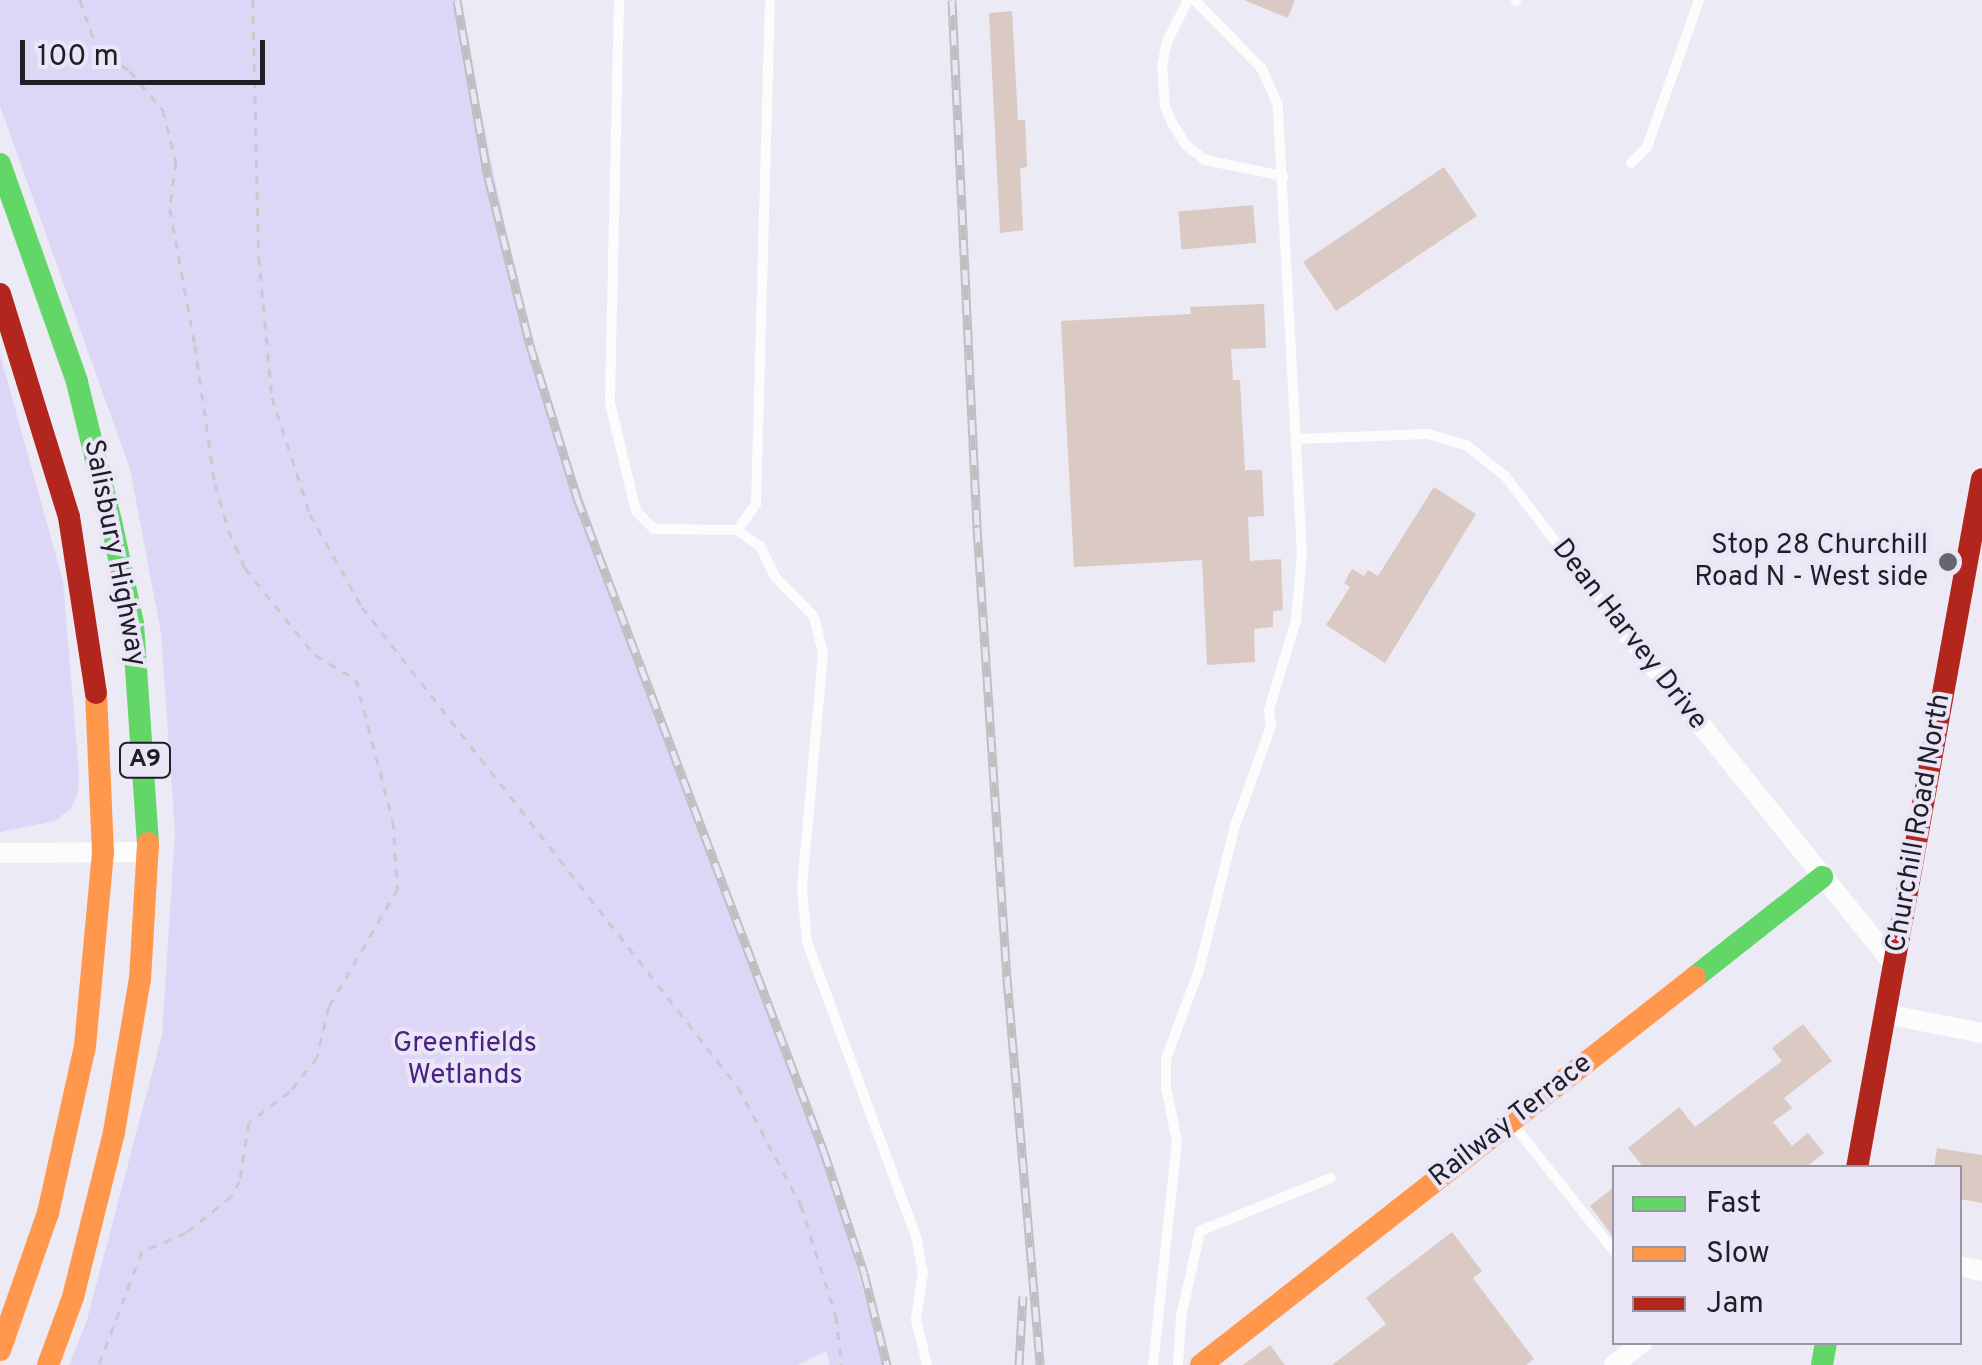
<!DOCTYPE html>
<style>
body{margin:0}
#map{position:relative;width:1982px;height:1365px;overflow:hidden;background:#eceaf4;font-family:Overpass,sans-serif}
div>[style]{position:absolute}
.green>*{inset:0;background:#ded6f7}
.building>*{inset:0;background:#dacac3;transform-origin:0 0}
.path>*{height:2.5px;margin-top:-1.25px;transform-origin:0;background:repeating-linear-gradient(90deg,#cacacd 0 8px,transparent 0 16px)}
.lane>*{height:10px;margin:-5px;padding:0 5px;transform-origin:5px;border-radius:5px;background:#fcfcfd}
.street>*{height:20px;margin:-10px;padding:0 10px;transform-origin:10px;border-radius:10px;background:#fcfcfd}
.fast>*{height:22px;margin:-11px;padding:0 11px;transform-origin:11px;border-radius:11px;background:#63d668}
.slow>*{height:22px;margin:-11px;padding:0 11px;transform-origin:11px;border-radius:11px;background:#ff974d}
.jam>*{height:22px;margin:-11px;padding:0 11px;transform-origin:11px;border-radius:11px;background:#b3261e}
.rail>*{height:9px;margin-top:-4.5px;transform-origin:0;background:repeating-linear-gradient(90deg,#eae6f8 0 15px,#bfbfc1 0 30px);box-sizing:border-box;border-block:2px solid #bfbfc1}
.dots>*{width:28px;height:28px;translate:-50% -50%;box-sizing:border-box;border:5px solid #eae6f8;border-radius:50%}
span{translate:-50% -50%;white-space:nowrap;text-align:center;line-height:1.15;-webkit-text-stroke:8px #eae6f8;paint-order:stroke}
.shield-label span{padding:2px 8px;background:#eae6f8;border:2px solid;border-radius:8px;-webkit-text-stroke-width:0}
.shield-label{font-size:25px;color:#201f25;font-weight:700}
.poi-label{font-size:28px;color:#201f25}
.right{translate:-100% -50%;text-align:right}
.street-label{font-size:28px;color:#201f25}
.park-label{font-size:28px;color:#482381}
.legend{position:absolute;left:1612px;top:1165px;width:350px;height:180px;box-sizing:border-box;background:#eae6f8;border:2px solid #9996a4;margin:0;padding:12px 18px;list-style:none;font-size:30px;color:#201f25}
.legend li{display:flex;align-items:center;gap:20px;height:50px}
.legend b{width:50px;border:2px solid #9996a4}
.scale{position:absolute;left:20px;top:40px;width:245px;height:45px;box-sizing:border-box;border:5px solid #201f25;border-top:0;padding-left:12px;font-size:30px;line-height:35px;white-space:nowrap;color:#201f25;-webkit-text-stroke:8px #eae6f8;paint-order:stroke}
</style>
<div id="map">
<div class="green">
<i style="clip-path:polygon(0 0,457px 0,530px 345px,643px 673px,824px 1152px,884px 1365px,830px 1365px,826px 1351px,798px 1365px,69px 1365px,87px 1320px,162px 1035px,175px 833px,161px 633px,130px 469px,0 106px)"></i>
<i style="clip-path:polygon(0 354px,63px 581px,79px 773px,78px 793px,71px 808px,55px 821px,0 832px)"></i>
</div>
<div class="building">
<i style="clip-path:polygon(1244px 0,1295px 0,1288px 18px)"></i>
<i style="clip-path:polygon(1012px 11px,1018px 120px,1025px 120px,1027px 167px,1020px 168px,1023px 230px,1000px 233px,989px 13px)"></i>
<i style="left:1444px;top:167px;width:59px;height:170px;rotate:56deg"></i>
<i style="left:1253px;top:205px;width:38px;height:75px;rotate:85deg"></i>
<i style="clip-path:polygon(1264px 304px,1266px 348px,1231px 349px,1233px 380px,1240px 380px,1245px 470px,1262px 470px,1264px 516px,1248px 517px,1250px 561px,1281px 559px,1283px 610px,1273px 611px,1273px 627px,1254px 629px,1255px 662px,1207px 665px,1202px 560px,1074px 567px,1061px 321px,1191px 314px,1190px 307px)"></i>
<i style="clip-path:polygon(1434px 487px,1476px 514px,1385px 663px,1326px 625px,1350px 587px,1344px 583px,1352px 569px,1364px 576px,1368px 570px,1378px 576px)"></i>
<i style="clip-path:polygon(1803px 1024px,1832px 1061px,1784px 1098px,1792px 1108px,1773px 1122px,1792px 1146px,1808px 1133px,1824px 1153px,1805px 1168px,1644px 1168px,1628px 1148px,1679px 1107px,1695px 1127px,1782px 1061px,1772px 1048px)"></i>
<i style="clip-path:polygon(1937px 1148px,1982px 1155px,1982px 1203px,1960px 1199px,1960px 1168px,1934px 1168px)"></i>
<i style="clip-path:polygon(1614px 1187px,1614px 1238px,1590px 1206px)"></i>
<i style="clip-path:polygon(1452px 1232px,1482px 1271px,1473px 1278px,1534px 1359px,1526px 1365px,1332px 1365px,1386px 1324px,1366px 1298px)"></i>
<i style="clip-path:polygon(1270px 1345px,1285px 1365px,1243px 1365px)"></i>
</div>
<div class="path">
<i style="left:80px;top:0;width:49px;rotate:70.8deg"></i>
<i style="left:96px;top:46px;width:42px;rotate:36.3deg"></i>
<i style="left:130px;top:71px;width:51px;rotate:49.8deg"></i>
<i style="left:163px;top:110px;width:54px;rotate:76deg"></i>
<i style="left:176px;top:162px;width:47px;rotate:97.3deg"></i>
<i style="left:170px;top:209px;width:138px;rotate:79.6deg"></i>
<i style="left:195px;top:345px;width:140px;rotate:81.8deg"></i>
<i style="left:215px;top:484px;width:49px;rotate:73.4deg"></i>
<i style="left:229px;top:531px;width:40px;rotate:66.6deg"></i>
<i style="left:245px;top:568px;width:112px;rotate:51.2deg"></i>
<i style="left:315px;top:655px;width:48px;rotate:30.3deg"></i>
<i style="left:356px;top:679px;width:147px;rotate:75.4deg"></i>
<i style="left:393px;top:821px;width:68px;rotate:85.8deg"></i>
<i style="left:398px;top:889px;width:137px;rotate:120.3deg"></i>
<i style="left:329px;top:1007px;width:52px;rotate:103.2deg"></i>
<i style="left:317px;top:1058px;width:43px;rotate:128.5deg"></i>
<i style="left:290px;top:1092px;width:51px;rotate:142.9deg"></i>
<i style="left:249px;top:1123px;width:59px;rotate:98.8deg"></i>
<i style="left:240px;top:1181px;width:18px;rotate:119deg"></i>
<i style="left:231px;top:1197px;width:58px;rotate:141.3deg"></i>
<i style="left:186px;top:1233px;width:48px;rotate:156.6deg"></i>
<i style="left:142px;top:1252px;width:121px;rotate:110.8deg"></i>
<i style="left:253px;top:0;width:257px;rotate:88.7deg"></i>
<i style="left:259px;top:257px;width:141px;rotate:84.7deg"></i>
<i style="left:272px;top:397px;width:123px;rotate:72deg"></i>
<i style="left:310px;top:514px;width:107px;rotate:60.8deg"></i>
<i style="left:362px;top:607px;width:610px;rotate:51.93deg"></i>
<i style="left:738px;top:1087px;width:134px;rotate:61.9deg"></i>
<i style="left:801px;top:1205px;width:116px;rotate:72.5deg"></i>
<i style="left:836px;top:1316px;width:49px;rotate:83deg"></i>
</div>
<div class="lane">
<i style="left:619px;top:0;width:403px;rotate:91.3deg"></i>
<i style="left:610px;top:403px;width:111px;rotate:76.5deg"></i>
<i style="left:636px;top:511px;width:25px;rotate:45deg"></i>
<i style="left:654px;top:529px;width:83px;rotate:0.7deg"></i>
<i style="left:737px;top:530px;width:32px;rotate:-54deg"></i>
<i style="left:756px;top:504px;width:504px;rotate:-88.41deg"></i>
<i style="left:1188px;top:0;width:47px;rotate:116.6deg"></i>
<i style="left:1167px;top:42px;width:24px;rotate:102deg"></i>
<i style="left:1162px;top:65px;width:42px;rotate:85.9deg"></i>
<i style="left:1165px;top:107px;width:17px;rotate:66deg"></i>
<i style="left:1172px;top:123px;width:26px;rotate:58deg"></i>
<i style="left:1186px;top:145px;width:24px;rotate:38deg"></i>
<i style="left:1205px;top:160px;width:80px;rotate:11.6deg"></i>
<i style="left:1516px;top:1px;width:1px;rotate:-90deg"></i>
<i style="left:1631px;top:163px;width:23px;rotate:-45deg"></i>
<i style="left:1647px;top:147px;width:156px;rotate:-70.5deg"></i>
<i style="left:1297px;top:439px;width:130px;rotate:-2.2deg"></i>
<i style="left:1427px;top:434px;width:41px;rotate:15.8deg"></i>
<i style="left:1466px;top:445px;width:50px;rotate:38.5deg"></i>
<i style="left:1505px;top:476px;width:169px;rotate:52.5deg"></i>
<i style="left:737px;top:530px;width:28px;rotate:35deg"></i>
<i style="left:760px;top:546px;width:34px;rotate:64deg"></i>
<i style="left:775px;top:577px;width:56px;rotate:45.7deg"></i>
<i style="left:814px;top:617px;width:37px;rotate:76deg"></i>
<i style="left:823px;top:653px;width:237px;rotate:95.1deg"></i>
<i style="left:802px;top:889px;width:53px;rotate:84.6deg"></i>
<i style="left:807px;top:942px;width:318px;rotate:69.7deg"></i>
<i style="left:917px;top:1240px;width:34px;rotate:80deg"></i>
<i style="left:923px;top:1273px;width:47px;rotate:98.7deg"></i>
<i style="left:916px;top:1319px;width:47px;rotate:76.6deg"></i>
<i style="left:1511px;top:1122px;width:165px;rotate:51.4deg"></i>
<i style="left:1153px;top:1365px;width:225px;rotate:-83.9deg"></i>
<i style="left:1177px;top:1141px;width:55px;rotate:-101.5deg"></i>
<i style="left:1166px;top:1087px;width:28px;rotate:-90deg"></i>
<i style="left:1166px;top:1059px;width:95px;rotate:-69.7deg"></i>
<i style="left:1199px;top:970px;width:148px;rotate:-76deg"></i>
<i style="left:1235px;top:826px;width:106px;rotate:-70.2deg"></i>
<i style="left:1271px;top:726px;width:16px;rotate:-97deg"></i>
<i style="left:1269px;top:710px;width:94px;rotate:-73.3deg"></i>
<i style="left:1296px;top:620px;width:65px;rotate:-84.7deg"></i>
<i style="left:1302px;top:555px;width:451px;rotate:-93.1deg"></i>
<i style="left:1278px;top:105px;width:39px;rotate:-114deg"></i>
<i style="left:1262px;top:69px;width:96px;rotate:-134.2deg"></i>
<i style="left:1178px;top:1365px;width:48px;rotate:-86.4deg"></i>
<i style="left:1181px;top:1317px;width:88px;rotate:-77.5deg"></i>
<i style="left:1200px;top:1231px;width:141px;rotate:-22deg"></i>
</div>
<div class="street">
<i style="left:1608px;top:610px;width:456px;rotate:51.1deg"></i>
<i style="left:0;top:853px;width:149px;rotate:-0.4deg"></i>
<i style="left:1885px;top:1014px;width:99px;rotate:11.1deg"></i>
<i style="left:1960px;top:1266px;width:23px;rotate:13deg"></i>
<i style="left:1614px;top:1365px;width:37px;rotate:-38deg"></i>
</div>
<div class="fast">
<i style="left:0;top:164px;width:231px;rotate:70.5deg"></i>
<i style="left:77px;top:382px;width:143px;rotate:76.3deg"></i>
<i style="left:111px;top:521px;width:105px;rotate:77.9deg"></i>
<i style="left:133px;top:624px;width:220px;rotate:86.1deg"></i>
<i style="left:1695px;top:977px;width:162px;rotate:-38.2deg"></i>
<i style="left:1822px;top:1365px;width:23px;rotate:-80deg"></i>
</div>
<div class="slow">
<i style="left:0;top:1350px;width:145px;rotate:-70.7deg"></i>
<i style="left:48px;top:1213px;width:171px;rotate:-77.5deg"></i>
<i style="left:85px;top:1046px;width:194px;rotate:-84.7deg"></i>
<i style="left:103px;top:853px;width:160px;rotate:-92.5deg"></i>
<i style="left:48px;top:1365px;width:72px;rotate:-69.8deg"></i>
<i style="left:73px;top:1297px;width:170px;rotate:-76deg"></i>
<i style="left:114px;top:1132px;width:155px;rotate:-80.4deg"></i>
<i style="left:140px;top:979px;width:136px;rotate:-86.6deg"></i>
<i style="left:1201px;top:1365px;width:628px;rotate:-38.15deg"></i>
</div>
<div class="jam">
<i style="left:0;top:294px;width:233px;rotate:72.8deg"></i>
<i style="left:69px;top:517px;width:178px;rotate:81.3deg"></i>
<i style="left:1857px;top:1168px;width:700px;rotate:-79.72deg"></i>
</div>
<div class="rail">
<i style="left:457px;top:0;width:180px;rotate:80.1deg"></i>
<i style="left:488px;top:177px;width:173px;rotate:76deg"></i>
<i style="left:530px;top:345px;width:160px;rotate:72.9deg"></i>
<i style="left:577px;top:498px;width:699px;rotate:69.31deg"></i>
<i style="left:824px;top:1152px;width:127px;rotate:71.7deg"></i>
<i style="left:864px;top:1273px;width:95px;rotate:76deg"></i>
<i style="left:952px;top:0;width:528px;rotate:87.28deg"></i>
<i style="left:977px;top:527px;width:452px;rotate:86.2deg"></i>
<i style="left:1007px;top:978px;width:388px;rotate:85.1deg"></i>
<i style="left:1019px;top:1365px;width:69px;rotate:-86.7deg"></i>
</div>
<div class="dots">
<i style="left:1948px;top:562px;background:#67666d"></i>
</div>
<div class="shield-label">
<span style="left:145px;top:760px">A9</span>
</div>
<div class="poi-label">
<span class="right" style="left:1928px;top:562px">Stop 28 Churchill<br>Road N - West side</span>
</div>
<div class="street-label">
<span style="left:114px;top:553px;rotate:79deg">Salisbury Highway</span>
<span style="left:1629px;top:635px;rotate:52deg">Dean Harvey Drive</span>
<span style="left:1919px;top:823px;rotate:-80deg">Churchill Road North</span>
<span style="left:1511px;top:1121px;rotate:-38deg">Railway Terrace</span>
</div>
<div class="park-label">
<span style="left:465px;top:1060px">Greenfields<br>Wetlands</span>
</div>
<ul class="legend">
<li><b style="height:12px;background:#63d668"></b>Fast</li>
<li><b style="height:12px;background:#ff974d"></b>Slow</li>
<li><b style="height:12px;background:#b3261e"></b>Jam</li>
</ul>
<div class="scale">100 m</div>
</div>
